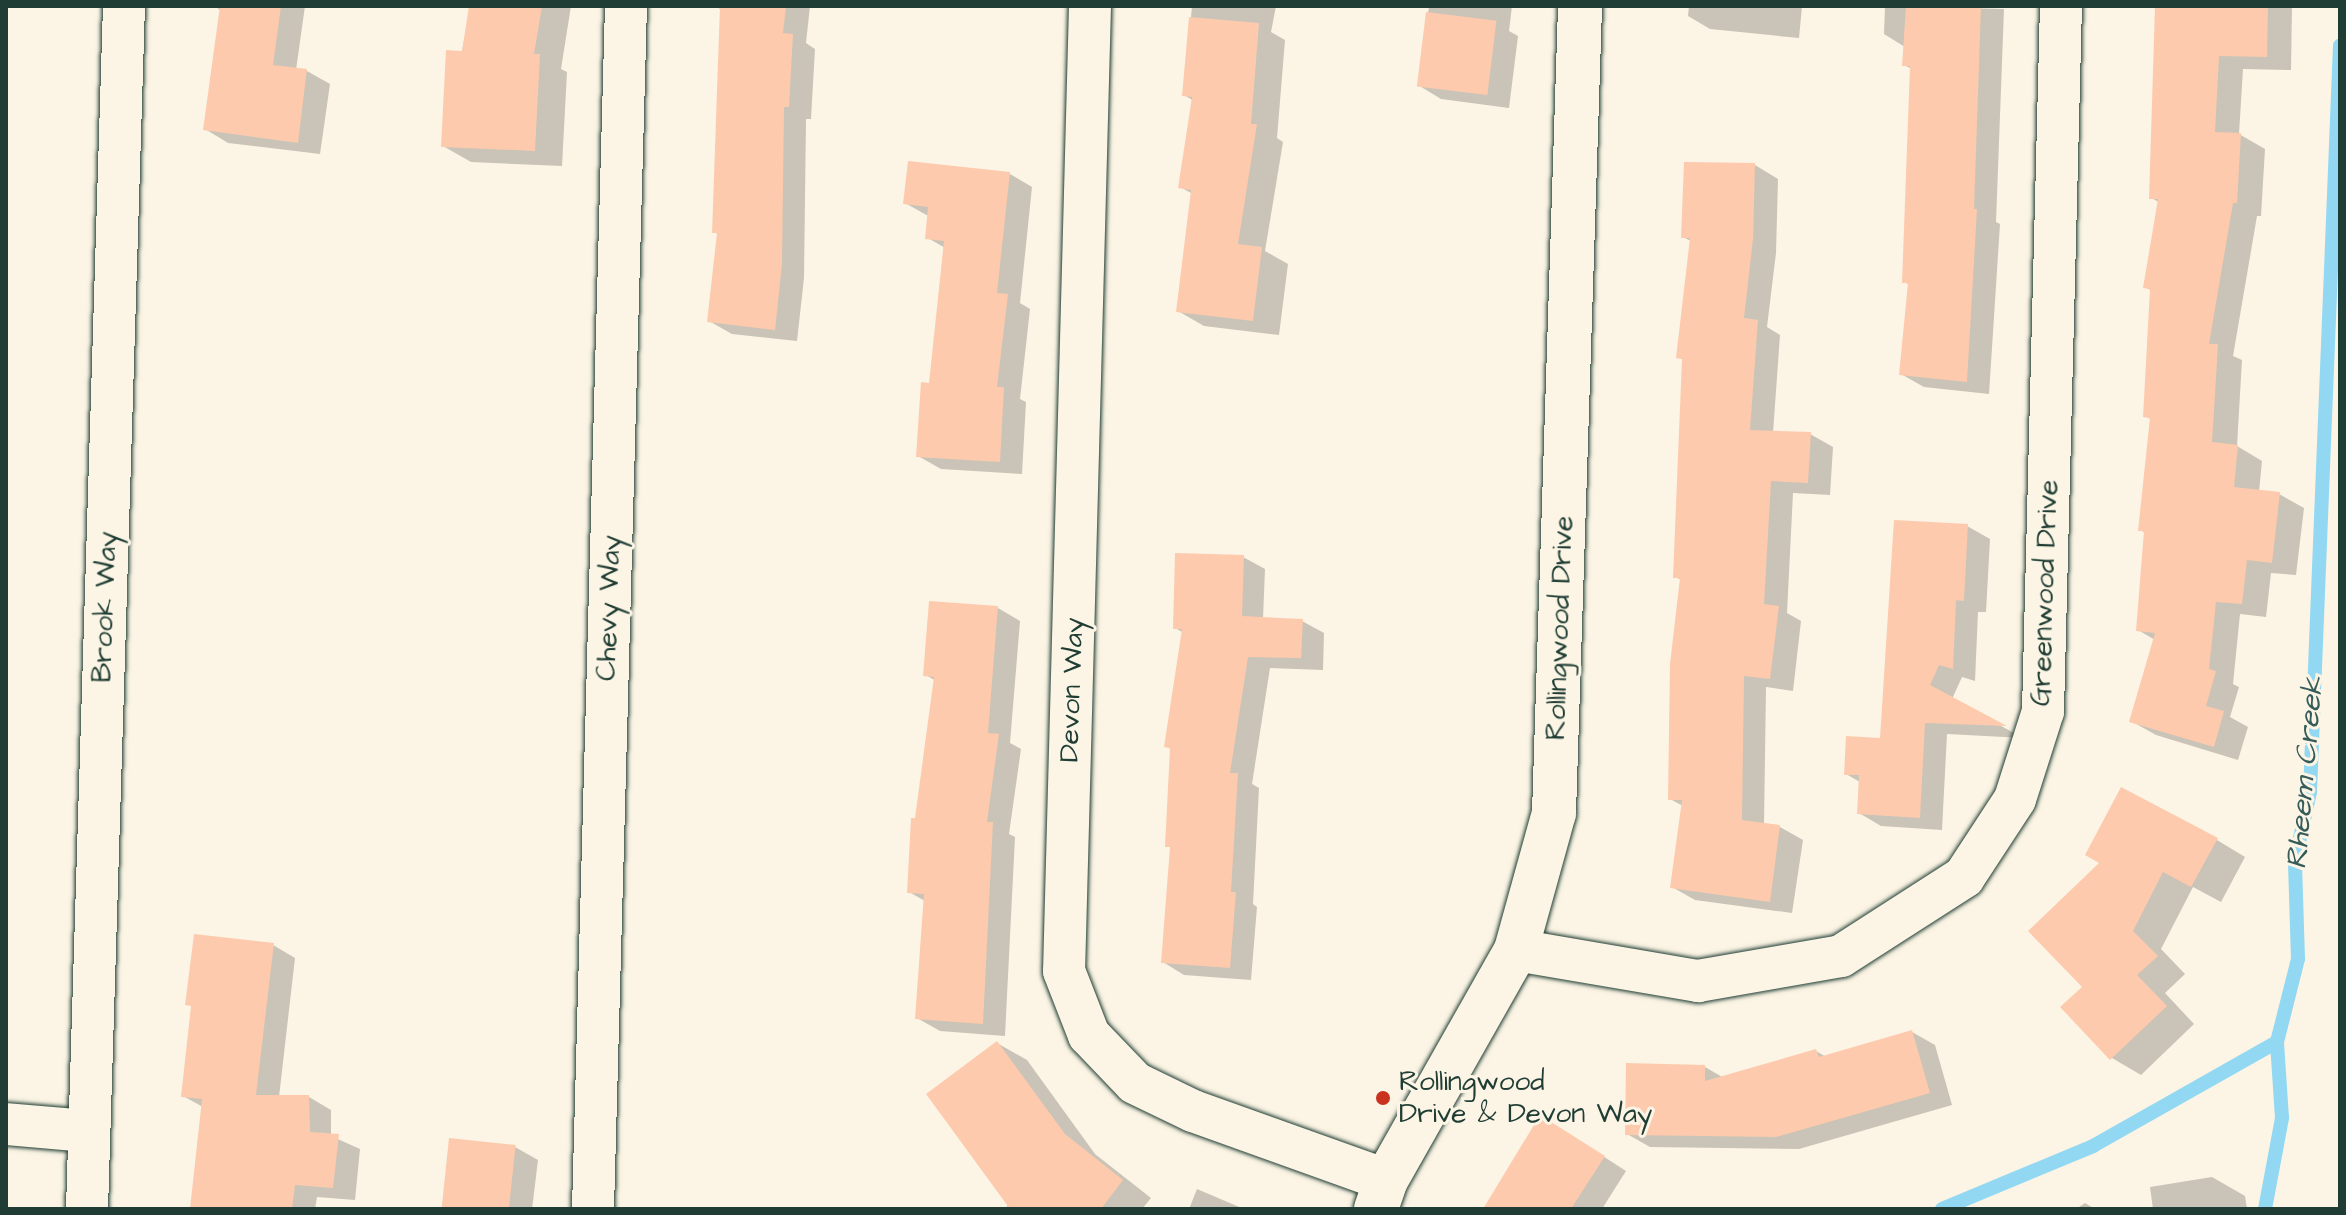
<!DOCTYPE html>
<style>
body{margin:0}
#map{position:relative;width:2346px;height:1215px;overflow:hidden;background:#fcf5e5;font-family:"Architects Daughter",sans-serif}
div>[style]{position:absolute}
.shadow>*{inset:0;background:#0003}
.stream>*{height:14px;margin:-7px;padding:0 7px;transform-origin:7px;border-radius:7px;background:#92d8f3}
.building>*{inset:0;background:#fdcaad;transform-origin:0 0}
.roads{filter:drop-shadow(0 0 2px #1f3d34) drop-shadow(0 0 2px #1f3d34)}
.street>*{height:42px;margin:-21px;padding:0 21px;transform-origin:21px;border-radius:21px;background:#fcf5e5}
.secondary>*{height:44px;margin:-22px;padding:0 22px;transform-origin:22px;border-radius:22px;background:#fcf5e5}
.dots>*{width:22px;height:22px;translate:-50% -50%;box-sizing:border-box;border:4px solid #fcf5e5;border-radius:50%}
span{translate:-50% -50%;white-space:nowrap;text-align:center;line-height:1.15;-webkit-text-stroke:6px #fcf5e5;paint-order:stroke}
.street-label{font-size:28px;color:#1f3d34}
.poi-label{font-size:28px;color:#1f3d34}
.left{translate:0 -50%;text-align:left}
.water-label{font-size:30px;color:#365c5a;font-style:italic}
.frame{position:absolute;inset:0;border:8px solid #1f3d34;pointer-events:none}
</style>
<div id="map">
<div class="shadow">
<i style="clip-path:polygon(305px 6px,296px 70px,307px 71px,330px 84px,320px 154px,228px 143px,205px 129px,221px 11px,215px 6px)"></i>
<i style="clip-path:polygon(471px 6px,571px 6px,561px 69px,567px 72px,562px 166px,471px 162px,443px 146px)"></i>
<i style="clip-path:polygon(718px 6px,810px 6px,806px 43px,815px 49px,811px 119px,806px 119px,804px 278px,797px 341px,732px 334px,709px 321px,719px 235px,714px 232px,722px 13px)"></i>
<i style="clip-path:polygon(1192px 6px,1276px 6px,1271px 32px,1285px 40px,1277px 138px,1283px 142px,1265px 251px,1288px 264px,1279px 335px,1204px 326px,1178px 311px,1193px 194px,1180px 187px,1194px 101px,1184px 95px)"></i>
<i style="clip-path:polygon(1429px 6px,1512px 6px,1509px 31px,1518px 36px,1509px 108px,1441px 99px,1418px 85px)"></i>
<i style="clip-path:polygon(1689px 6px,1802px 6px,1799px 38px,1710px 29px,1688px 16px)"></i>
<i style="clip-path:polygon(1885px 6px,2004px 9px,1996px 222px,2000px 224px,1989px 394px,1924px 387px,1901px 374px,1910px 285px,1904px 282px,1912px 69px,1904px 65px,1905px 47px,1884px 34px)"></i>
<i style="clip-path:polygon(2158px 6px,2292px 6px,2291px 70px,2243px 69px,2239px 134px,2265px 149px,2261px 216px,2257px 216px,2233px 356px,2242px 360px,2237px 446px,2262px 461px,2259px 492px,2279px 494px,2304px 508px,2296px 575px,2271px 573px,2266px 617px,2240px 614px,2233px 684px,2239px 687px,2230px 717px,2248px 727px,2238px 760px,2156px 735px,2131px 721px,2155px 640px,2138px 630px,2146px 533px,2140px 530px,2152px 420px,2145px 416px,2152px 291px,2145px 287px,2159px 202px,2151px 198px)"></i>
<i style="clip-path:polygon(1755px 165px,1778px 179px,1776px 253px,1767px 327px,1780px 335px,1773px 433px,1810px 434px,1833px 447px,1830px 495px,1793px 493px,1787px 613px,1801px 621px,1793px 691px,1766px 687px,1764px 825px,1780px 827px,1803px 840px,1792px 913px,1695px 900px,1672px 887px,1683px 806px,1670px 799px,1682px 580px,1675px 577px,1684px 360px,1678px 357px,1691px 241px,1683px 237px)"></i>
<i style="clip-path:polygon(1010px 174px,1032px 187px,1020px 303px,1030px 309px,1020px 399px,1026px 402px,1022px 474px,941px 469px,918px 456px,931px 385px,945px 248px,928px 238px,930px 217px,905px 203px)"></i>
<i style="clip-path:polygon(1967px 526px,1990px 539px,1986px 612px,1978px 612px,1975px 681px,1962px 677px,1952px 699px,2023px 738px,1947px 734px,1942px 830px,1881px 826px,1859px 813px,1860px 782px,1846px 774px,1882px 740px)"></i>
<i style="clip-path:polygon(1243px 557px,1265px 569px,1263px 619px,1302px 621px,1324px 633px,1323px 670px,1270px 668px,1252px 784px,1259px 788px,1253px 904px,1257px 907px,1251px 980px,1184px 975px,1163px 962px,1172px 848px,1167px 845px,1172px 750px,1166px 746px,1184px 633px,1175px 628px)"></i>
<i style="clip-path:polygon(998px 608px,1020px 621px,1010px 743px,1021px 749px,1009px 834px,1015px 837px,1005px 1036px,940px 1031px,917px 1018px,925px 901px,909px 892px,936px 681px,926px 675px)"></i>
<i style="clip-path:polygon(2217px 840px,2245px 857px,2221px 902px,2193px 887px,2161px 949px,2185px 974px,2165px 993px,2194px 1024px,2141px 1075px,2112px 1058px,2085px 987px,2031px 931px)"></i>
<i style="clip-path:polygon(273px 945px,295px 958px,279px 1097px,309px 1097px,331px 1110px,331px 1136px,360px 1149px,355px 1200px,317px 1197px,315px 1209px,194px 1209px,203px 1107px,183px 1096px)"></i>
<i style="clip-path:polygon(1912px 1032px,1935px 1045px,1952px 1105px,1799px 1149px,1650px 1147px,1627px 1134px,1705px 1067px,1724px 1078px,1816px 1051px,1826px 1057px)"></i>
<i style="clip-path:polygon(997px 1043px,1027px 1060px,1095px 1154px,1151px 1198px,1142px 1209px,1005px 1209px,1009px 1204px)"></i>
<i style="clip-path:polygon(1564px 1131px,1626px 1171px,1602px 1209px,1486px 1209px)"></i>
<i style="clip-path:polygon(515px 1147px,538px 1160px,532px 1209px,442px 1209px)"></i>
<i style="clip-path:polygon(2212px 1177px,2245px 1196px,2247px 1209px,2153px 1209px,2150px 1187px)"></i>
<i style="clip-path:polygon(1197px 1189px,1244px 1209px,1189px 1209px)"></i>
<i style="clip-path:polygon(2085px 1203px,2095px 1209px,2076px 1209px)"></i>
</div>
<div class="stream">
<i style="left:1942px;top:1209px;width:164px;rotate:-22.6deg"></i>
<i style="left:2093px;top:1146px;width:211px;rotate:-29.5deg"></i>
<i style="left:2265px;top:1209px;width:93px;rotate:-79.4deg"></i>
<i style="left:2282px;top:1118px;width:76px;rotate:-93.8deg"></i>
<i style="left:2277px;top:1042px;width:86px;rotate:-75.8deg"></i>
<i style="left:2298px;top:959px;width:98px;rotate:-91.8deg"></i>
<i style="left:2295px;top:861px;width:71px;rotate:-77.7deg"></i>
<i style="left:2310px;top:792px;width:747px;rotate:-87.7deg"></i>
</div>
<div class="building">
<i style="clip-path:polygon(220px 6px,281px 6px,273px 65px,307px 69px,298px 143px,203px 130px)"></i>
<i style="clip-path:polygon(469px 6px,542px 6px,534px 54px,540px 54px,535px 151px,441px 147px,446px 50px,462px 51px)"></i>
<i style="clip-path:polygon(720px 6px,786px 6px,783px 33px,793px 34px,789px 107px,784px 107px,782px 264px,775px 330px,707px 322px,717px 233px,712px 233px)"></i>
<i style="clip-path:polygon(1906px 6px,1981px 6px,1974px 209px,1977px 209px,1967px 382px,1899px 375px,1908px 283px,1902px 283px,1910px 66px,1902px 66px)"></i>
<i style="clip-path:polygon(2155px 6px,2268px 6px,2267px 57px,2219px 56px,2215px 132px,2241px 133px,2237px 203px,2233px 203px,2209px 344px,2218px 344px,2212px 442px,2238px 445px,2234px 487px,2280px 492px,2272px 563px,2247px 560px,2242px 604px,2216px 602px,2209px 669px,2216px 671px,2206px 706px,2224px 711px,2214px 747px,2129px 722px,2155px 633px,2136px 631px,2144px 531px,2138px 531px,2150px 418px,2143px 417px,2150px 289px,2143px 288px,2158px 199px,2149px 199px)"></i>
<i style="left:1426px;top:12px;width:71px;height:75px;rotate:7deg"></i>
<i style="clip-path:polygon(1189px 17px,1259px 23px,1251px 124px,1257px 124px,1238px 244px,1262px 247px,1253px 321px,1176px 312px,1191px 190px,1178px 188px,1192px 97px,1182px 96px)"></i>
<i style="clip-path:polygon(908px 161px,1010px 172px,997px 293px,1008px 294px,997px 387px,1004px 387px,1000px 462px,916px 457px,921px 382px,929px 383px,944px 241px,925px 239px,928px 207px,903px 204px)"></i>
<i style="clip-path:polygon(1684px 162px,1755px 163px,1753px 239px,1744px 318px,1758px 320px,1750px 430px,1811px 432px,1808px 483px,1771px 481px,1764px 604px,1779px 606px,1770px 679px,1744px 676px,1742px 820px,1780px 825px,1770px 902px,1670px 888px,1682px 800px,1668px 800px,1670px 664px,1680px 578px,1673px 578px,1682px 359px,1676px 358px,1690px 238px,1681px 238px)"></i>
<i style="clip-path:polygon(1894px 520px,1968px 524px,1964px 601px,1956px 600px,1953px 669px,1939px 665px,1930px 685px,2007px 726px,1925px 723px,1920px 818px,1857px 814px,1859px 775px,1844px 775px,1846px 736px,1880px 738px)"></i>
<i style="clip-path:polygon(1175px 553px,1244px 555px,1242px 616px,1303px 619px,1301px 658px,1248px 657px,1230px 773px,1238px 773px,1231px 892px,1236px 892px,1230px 968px,1161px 963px,1170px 847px,1165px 847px,1170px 748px,1164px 747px,1182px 629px,1173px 629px)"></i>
<i style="clip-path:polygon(929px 601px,998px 606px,988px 733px,999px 734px,987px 822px,993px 822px,983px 1024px,915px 1019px,924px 894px,907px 893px,911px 818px,915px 818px,934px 677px,923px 676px)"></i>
<i style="clip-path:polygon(2121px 787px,2218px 838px,2191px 887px,2163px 872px,2133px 931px,2158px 956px,2137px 975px,2167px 1006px,2110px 1060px,2060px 1007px,2082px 987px,2028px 931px,2099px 863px,2085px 855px)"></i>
<i style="clip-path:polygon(194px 934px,274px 943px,256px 1095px,309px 1095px,310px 1132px,339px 1134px,333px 1188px,295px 1185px,292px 1209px,190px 1209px,202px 1099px,181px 1097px,191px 1006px,185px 1005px)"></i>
<i style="clip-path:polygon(1912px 1030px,1930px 1093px,1776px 1137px,1625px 1135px,1626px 1063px,1705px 1065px,1705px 1081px,1816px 1049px,1819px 1057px)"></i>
<i style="clip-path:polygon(997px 1041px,1065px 1134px,1123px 1180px,1101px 1209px,1010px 1209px,926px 1094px)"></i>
<i style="clip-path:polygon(1540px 1115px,1605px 1156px,1571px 1209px,1483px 1209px)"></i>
<i style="left:449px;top:1138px;width:67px;height:72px;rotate:6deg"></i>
</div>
<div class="roads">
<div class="street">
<i style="left:1090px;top:6px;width:965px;rotate:91.54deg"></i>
<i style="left:1064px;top:971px;width:69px;rotate:68.7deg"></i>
<i style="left:1089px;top:1035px;width:66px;rotate:46.2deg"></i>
<i style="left:1135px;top:1083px;width:64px;rotate:25.8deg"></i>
<i style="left:1193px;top:1111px;width:205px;rotate:19.7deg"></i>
<i style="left:1516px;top:950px;width:185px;rotate:9.7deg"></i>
<i style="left:1698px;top:981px;width:145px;rotate:-9.9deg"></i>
<i style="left:1841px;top:956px;width:146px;rotate:-32.7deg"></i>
<i style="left:1964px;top:877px;width:93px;rotate:-56.8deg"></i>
<i style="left:2015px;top:799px;width:92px;rotate:-72.3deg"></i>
<i style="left:2043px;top:711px;width:705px;rotate:-88.54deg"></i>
<i style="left:6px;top:1124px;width:81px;rotate:4.9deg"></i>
<i style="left:87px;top:1209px;width:1204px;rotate:-88.24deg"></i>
<i style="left:593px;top:1209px;width:1203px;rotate:-88.43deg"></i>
</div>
<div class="secondary">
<i style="left:1376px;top:1209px;width:31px;rotate:-71deg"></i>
<i style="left:1386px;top:1180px;width:264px;rotate:-60.5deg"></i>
<i style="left:1516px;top:950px;width:142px;rotate:-74.5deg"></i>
<i style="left:1554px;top:813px;width:807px;rotate:-88.15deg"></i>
</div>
</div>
<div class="dots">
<i style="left:1383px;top:1098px;background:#c8321e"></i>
</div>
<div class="street-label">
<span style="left:2045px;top:593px;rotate:-88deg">Greenwood Drive</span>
<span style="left:105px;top:607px;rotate:-88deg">Brook Way</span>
<span style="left:609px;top:608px;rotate:-88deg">Chevy Way</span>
<span style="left:1560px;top:628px;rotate:-88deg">Rollingwood Drive</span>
<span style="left:1072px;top:690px;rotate:-88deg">Devon Way</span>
</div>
<div class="poi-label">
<span class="left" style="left:1399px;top:1098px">Rollingwood<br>Drive &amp; Devon Way</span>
</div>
<div class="water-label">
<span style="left:2305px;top:773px;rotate:-85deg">Rheem Creek</span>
</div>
<div class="frame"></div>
</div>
